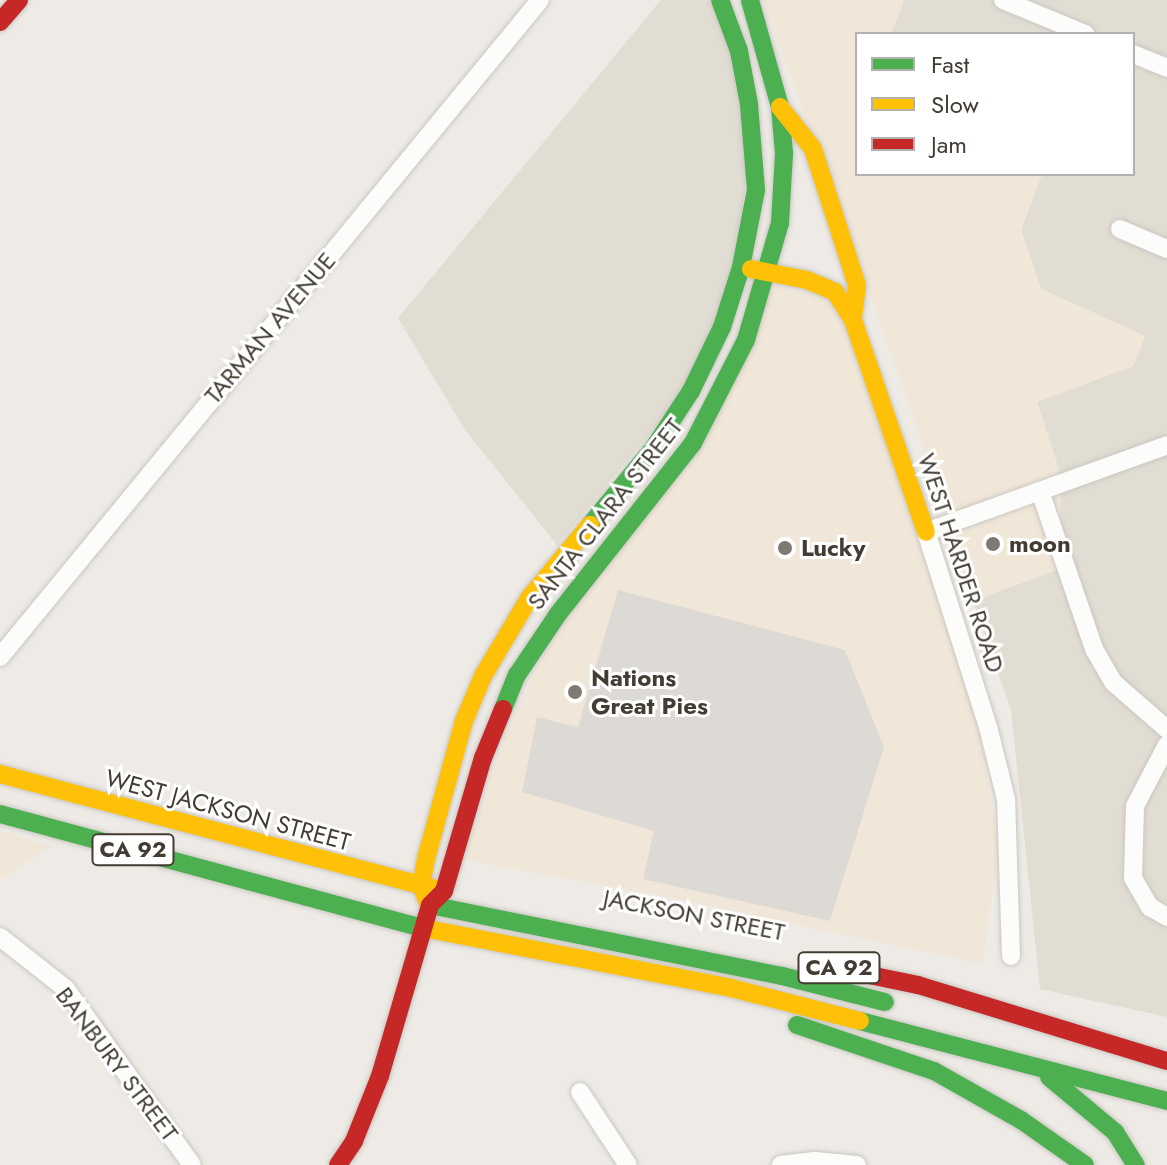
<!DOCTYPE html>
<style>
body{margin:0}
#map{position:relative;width:1167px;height:1165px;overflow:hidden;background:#eeebe6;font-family:Jost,sans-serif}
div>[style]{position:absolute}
.residential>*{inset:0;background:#e1ddd3}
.commercial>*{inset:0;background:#f1e7d8}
.parking>*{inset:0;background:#dddad6}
.roads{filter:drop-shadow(0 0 2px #cac7c2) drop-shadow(0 0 2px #cac7c2)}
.street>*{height:18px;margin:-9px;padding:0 9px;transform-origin:9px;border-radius:9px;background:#fcfcfb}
.fast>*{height:18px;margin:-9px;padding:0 9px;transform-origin:9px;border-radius:9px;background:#4caf50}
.slow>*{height:18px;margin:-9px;padding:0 9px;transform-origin:9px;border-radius:9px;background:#ffc107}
.jam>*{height:18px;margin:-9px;padding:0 9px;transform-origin:9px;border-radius:9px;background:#c62828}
.dots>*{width:22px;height:22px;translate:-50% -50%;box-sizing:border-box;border:4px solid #fff;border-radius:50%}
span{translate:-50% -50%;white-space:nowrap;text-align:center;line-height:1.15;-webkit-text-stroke:6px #fff;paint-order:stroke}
.shield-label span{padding:2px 6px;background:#fff;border:2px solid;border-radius:6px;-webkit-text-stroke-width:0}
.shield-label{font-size:22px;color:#423c33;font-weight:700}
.street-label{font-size:24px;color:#423c33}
.poi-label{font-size:24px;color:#423c33;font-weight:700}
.left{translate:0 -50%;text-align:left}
.legend{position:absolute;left:855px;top:32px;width:280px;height:144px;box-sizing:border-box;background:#fff;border:2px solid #b3b1ad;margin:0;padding:10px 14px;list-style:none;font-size:24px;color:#423c33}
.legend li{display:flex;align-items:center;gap:16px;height:40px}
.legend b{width:40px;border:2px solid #b3b1ad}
</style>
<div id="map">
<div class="residential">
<i style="clip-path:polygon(661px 0,711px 0,739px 81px,749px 153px,739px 238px,713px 332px,673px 405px,557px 545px,465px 430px,398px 318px)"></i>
<i style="clip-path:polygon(904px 0,1167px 0,1167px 1017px,1040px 989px,1011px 710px,973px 601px,1061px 568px,1060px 473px,1037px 402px,1133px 366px,1145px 336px,1041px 289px,1021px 230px,1042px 174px,1133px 174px,1133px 34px,891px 34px)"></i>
</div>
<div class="commercial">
<i style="clip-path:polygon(763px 0,904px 0,891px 34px,857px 34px,857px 174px,1042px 174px,1021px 230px,1041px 289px,1145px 336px,1133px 366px,1037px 402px,1060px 473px,1061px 568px,973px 601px,902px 385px)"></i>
<i style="clip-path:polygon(772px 285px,822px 298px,846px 322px,979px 722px,999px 851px,982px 964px,665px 897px,464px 860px,506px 732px,557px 629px,689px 465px)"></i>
<i style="clip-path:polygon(0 831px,52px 846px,0 880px)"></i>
</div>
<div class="parking">
<i style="clip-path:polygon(618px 590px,845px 650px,884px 747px,830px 921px,643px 879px,654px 831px,522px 792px,537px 717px,578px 727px)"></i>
</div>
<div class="roads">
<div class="street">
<i style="left:1003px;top:0;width:89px;rotate:22.5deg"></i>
<i style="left:1133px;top:54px;width:37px;rotate:22deg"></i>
<i style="left:1120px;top:229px;width:51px;rotate:23.1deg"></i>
<i style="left:1040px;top:491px;width:167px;rotate:71.1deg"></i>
<i style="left:1094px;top:649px;width:39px;rotate:60deg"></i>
<i style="left:1114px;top:683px;width:70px;rotate:41deg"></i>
<i style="left:0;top:657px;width:850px;rotate:-50.58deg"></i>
<i style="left:1167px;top:745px;width:69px;rotate:117.7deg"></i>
<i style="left:1135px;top:806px;width:72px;rotate:91.6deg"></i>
<i style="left:1133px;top:878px;width:34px;rotate:60deg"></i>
<i style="left:1150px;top:907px;width:20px;rotate:30deg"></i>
<i style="left:0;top:937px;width:84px;rotate:38.2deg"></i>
<i style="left:66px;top:989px;width:216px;rotate:54.4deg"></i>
<i style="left:1011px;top:956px;width:157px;rotate:-91.8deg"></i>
<i style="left:1006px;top:799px;width:74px;rotate:-104deg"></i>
<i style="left:988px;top:727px;width:205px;rotate:-107.6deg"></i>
<i style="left:926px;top:532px;width:256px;rotate:-19.8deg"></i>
<i style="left:580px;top:1092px;width:87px;rotate:56.7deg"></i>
<i style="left:781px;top:1165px;width:34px;rotate:-7deg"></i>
<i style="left:815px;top:1161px;width:42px;rotate:5.4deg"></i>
</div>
<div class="fast">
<i style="left:590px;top:525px;width:99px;rotate:-50.3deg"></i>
<i style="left:653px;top:449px;width:69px;rotate:-56.8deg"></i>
<i style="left:691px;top:391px;width:71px;rotate:-64.2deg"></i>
<i style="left:722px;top:327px;width:63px;rotate:-72.4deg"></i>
<i style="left:741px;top:267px;width:78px;rotate:-79deg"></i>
<i style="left:756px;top:190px;width:86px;rotate:-94.7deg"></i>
<i style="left:749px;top:104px;width:54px;rotate:-100.7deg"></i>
<i style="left:739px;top:51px;width:54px;rotate:-110.4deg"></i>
<i style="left:503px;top:709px;width:37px;rotate:-68deg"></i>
<i style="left:517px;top:675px;width:73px;rotate:-56.1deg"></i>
<i style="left:558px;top:614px;width:218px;rotate:-51.7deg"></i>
<i style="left:693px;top:443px;width:116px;rotate:-62.8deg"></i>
<i style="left:746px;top:340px;width:122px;rotate:-73.8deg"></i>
<i style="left:780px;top:223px;width:70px;rotate:-86.7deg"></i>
<i style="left:784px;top:153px;width:46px;rotate:-95deg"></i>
<i style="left:780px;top:107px;width:111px;rotate:-105.7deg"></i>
<i style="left:0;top:814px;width:438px;rotate:15.1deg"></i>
<i style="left:430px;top:905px;width:359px;rotate:11.4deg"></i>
<i style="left:782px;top:976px;width:106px;rotate:14.2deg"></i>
<i style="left:860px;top:1021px;width:317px;rotate:14.6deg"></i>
<i style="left:797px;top:1025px;width:145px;rotate:18.6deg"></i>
<i style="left:934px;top:1071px;width:100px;rotate:29.4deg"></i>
<i style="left:1021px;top:1120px;width:78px;rotate:35.1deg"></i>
<i style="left:1049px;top:1077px;width:86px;rotate:39.8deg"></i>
<i style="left:1115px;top:1132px;width:39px;rotate:58deg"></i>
</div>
<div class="slow">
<i style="left:780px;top:107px;width:53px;rotate:51.8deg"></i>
<i style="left:813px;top:149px;width:143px;rotate:72.1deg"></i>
<i style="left:857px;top:285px;width:35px;rotate:97deg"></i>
<i style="left:751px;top:269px;width:57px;rotate:11.1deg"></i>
<i style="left:807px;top:280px;width:30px;rotate:23deg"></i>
<i style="left:835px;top:292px;width:33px;rotate:57deg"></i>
<i style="left:853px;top:320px;width:224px;rotate:71deg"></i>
<i style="left:0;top:774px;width:459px;rotate:14.8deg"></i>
<i style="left:429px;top:905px;width:22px;rotate:-112deg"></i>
<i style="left:421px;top:885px;width:31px;rotate:-79deg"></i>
<i style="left:427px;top:855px;width:139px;rotate:-74.6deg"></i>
<i style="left:464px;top:721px;width:49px;rotate:-67.1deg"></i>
<i style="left:483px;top:676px;width:92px;rotate:-59.3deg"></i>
<i style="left:530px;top:597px;width:94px;rotate:-50.2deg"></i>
<i style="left:423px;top:928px;width:314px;rotate:11deg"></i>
<i style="left:731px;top:988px;width:133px;rotate:14.3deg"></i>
</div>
<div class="jam">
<i style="left:0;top:22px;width:29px;rotate:-49deg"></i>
<i style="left:845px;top:970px;width:75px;rotate:11.6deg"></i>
<i style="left:918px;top:985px;width:260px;rotate:17deg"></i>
<i style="left:338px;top:1165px;width:29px;rotate:-56deg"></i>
<i style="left:354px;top:1141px;width:70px;rotate:-68.2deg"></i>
<i style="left:380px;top:1076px;width:178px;rotate:-73.7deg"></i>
<i style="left:430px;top:905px;width:20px;rotate:-45deg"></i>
<i style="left:444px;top:891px;width:139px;rotate:-73.7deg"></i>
<i style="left:483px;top:758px;width:53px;rotate:-67.8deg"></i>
</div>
</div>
<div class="dots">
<i style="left:993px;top:544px;background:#7e7972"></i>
<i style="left:785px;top:548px;background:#7e7972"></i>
<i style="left:575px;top:692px;background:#7e7972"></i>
</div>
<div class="shield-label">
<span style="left:133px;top:850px">CA 92</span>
<span style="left:839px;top:968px">CA 92</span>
</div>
<div class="street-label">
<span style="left:270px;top:328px;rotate:-50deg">TARMAN AVENUE</span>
<span style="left:605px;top:514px;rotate:-52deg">SANTA CLARA STREET</span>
<span style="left:961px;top:563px;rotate:72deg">WEST HARDER ROAD</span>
<span style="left:228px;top:810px;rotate:15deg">WEST JACKSON STREET</span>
<span style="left:694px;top:915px;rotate:11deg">JACKSON STREET</span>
<span style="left:117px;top:1064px;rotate:53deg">BANBURY STREET</span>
</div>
<div class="poi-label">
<span class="left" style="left:1009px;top:544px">moon</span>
<span class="left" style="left:801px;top:548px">Lucky</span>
<span class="left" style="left:591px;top:692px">Nations<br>Great Pies</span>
</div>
<ul class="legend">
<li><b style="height:10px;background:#4caf50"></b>Fast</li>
<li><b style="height:10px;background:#ffc107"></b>Slow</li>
<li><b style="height:10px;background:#c62828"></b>Jam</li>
</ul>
</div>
